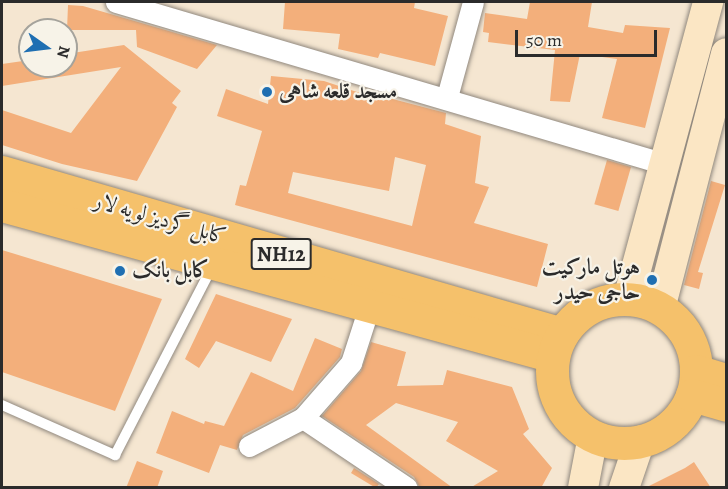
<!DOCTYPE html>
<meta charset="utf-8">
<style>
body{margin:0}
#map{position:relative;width:728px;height:489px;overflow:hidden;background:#f5e6d1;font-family:Alegreya,Amiri,serif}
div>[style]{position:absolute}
.building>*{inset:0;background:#f3af7b;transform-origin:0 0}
.roads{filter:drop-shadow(0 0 2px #90887e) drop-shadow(0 0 2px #90887e)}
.lane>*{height:10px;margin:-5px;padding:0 5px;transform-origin:5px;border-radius:5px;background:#fff}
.street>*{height:21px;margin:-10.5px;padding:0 10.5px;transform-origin:10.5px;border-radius:10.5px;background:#fff}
.secondary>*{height:30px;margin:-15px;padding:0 15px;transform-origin:15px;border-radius:15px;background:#fbe6c4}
.highway>*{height:33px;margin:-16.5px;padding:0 16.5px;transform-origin:16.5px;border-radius:16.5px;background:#f5c16b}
.highway>.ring{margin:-16.5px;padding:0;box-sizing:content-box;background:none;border:33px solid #f5c16b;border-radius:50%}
.dots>*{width:16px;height:16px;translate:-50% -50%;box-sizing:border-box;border:3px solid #f7f3e8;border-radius:50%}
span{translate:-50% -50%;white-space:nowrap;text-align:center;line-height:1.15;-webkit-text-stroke:4.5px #f7f3e8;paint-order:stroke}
.shield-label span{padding:2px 4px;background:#f7f3e8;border:2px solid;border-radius:4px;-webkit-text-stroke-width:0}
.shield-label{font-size:21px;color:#2b2b2b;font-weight:700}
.poi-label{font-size:22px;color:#2b2b2b;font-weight:700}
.left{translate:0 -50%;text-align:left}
.right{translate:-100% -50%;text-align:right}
.street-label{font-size:22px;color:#2b2b2b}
.frame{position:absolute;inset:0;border:3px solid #2b2b2b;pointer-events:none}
.north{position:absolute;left:18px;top:18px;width:60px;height:60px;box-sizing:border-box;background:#f7f3e8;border:2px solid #a5a39c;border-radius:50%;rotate:104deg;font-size:16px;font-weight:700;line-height:24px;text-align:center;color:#2b2b2b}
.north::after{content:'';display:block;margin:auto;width:21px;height:27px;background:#1f6fb2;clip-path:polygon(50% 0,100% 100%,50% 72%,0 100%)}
.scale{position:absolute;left:515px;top:30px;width:142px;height:27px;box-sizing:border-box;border:3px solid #2b2b2b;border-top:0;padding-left:8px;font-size:18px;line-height:21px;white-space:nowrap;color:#2b2b2b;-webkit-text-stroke:4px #f7f3e8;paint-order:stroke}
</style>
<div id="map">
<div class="building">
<i style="clip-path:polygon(285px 2px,415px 2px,414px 8px,448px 16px,435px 66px,380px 53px,378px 58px,338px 49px,340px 34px,283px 29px)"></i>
<i style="clip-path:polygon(530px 2px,592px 2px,588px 27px,623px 33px,625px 25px,670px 28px,645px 128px,602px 118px,617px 59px,580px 54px,570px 102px,550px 101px,555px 50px,488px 42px,489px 33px,483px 32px,485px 13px,527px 19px)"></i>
<i style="clip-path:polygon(68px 5px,83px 6px,217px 45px,197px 69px,137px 47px,136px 30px,67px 30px)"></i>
<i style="clip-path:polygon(124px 45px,181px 91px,172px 103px,177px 107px,137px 181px,62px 164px,2px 145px,2px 110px,71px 133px,121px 67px,2px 86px,2px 64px,30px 60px,30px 66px,66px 66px,66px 54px)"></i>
<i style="clip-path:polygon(evenodd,271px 76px,324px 81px,384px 101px,385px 97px,446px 113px,445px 124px,481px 136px,475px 183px,489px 187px,474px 223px,548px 244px,537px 287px,235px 205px,240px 185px,246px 186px,262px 131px,217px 116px,226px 89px,268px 104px,271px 76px,395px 157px,426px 165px,412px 226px,288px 193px,293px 172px,389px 191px,395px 157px)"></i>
<i style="left:607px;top:160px;width:25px;height:46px;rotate:16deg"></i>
<i style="clip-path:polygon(711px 181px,725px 185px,698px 272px,703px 273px,699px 289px,684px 285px)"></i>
<i style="clip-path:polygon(2px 250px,162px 299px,115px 411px,2px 372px)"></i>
<i style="clip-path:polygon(216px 294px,292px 319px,271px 362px,216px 341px,199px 368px,185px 359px)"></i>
<i style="clip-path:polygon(315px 338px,342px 349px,340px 357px,295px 408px,243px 435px,237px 450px,220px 445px,209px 473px,156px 453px,172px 411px,204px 424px,205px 421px,224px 426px,251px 372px,293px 391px)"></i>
<i style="clip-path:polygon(371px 342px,406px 352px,397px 386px,443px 385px,447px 370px,512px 387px,529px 429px,523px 434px,552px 468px,541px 488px,470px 488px,498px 471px,446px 441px,458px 422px,396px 403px,366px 425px,453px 488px,420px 488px,414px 477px,322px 416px,361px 371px)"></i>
<i style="clip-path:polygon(137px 461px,163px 471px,157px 488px,126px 488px)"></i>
<i style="clip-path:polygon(694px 462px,711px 488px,645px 488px,685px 468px)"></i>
<i style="clip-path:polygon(354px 468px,379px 484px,376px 488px,351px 473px)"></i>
</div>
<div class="roads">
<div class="lane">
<i style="left:2px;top:405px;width:124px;rotate:23.9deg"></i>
<i style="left:115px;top:455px;width:212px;rotate:-62.7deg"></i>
</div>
<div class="street">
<i style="left:116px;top:2px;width:572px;rotate:16.44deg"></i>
<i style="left:447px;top:97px;width:98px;rotate:-74.7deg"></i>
<i style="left:303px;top:418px;width:125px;rotate:33.9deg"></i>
<i style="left:249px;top:446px;width:61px;rotate:-27.4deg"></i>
<i style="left:303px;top:418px;width:73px;rotate:-48.9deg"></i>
<i style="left:351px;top:363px;width:62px;rotate:-72.1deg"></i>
</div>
<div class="secondary">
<i style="left:628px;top:299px;width:308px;rotate:-74.9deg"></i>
<i style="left:660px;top:309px;width:264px;rotate:-75.5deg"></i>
<i style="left:583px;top:488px;width:53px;rotate:-79.1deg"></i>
<i style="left:624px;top:488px;width:50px;rotate:-71.2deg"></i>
</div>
<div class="highway">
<i style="left:2px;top:172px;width:583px;rotate:16.13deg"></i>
<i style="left:2px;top:205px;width:571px;rotate:15.33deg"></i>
<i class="ring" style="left:552px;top:299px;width:111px;height:111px"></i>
<i style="left:696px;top:371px;width:31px;rotate:17deg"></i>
<i style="left:692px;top:395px;width:35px;rotate:16deg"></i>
</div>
</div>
<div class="dots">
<i style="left:267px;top:92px;background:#1f6fb2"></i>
<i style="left:120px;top:271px;background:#1f6fb2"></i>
<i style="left:652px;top:280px;background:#1f6fb2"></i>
</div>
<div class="shield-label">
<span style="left:281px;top:254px">NH12</span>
</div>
<div class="poi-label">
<span class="left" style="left:279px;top:92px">مسجد قلعه شاهی</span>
<span class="right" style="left:640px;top:280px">هوتل مارکیت<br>حاجی حیدر</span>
<span class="left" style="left:132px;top:271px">کابل بانک</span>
</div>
<div class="street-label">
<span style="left:160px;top:219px;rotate:16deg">کابل گردیز لویه لار</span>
</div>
<div class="frame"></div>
<div class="north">N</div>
<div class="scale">50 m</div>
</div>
